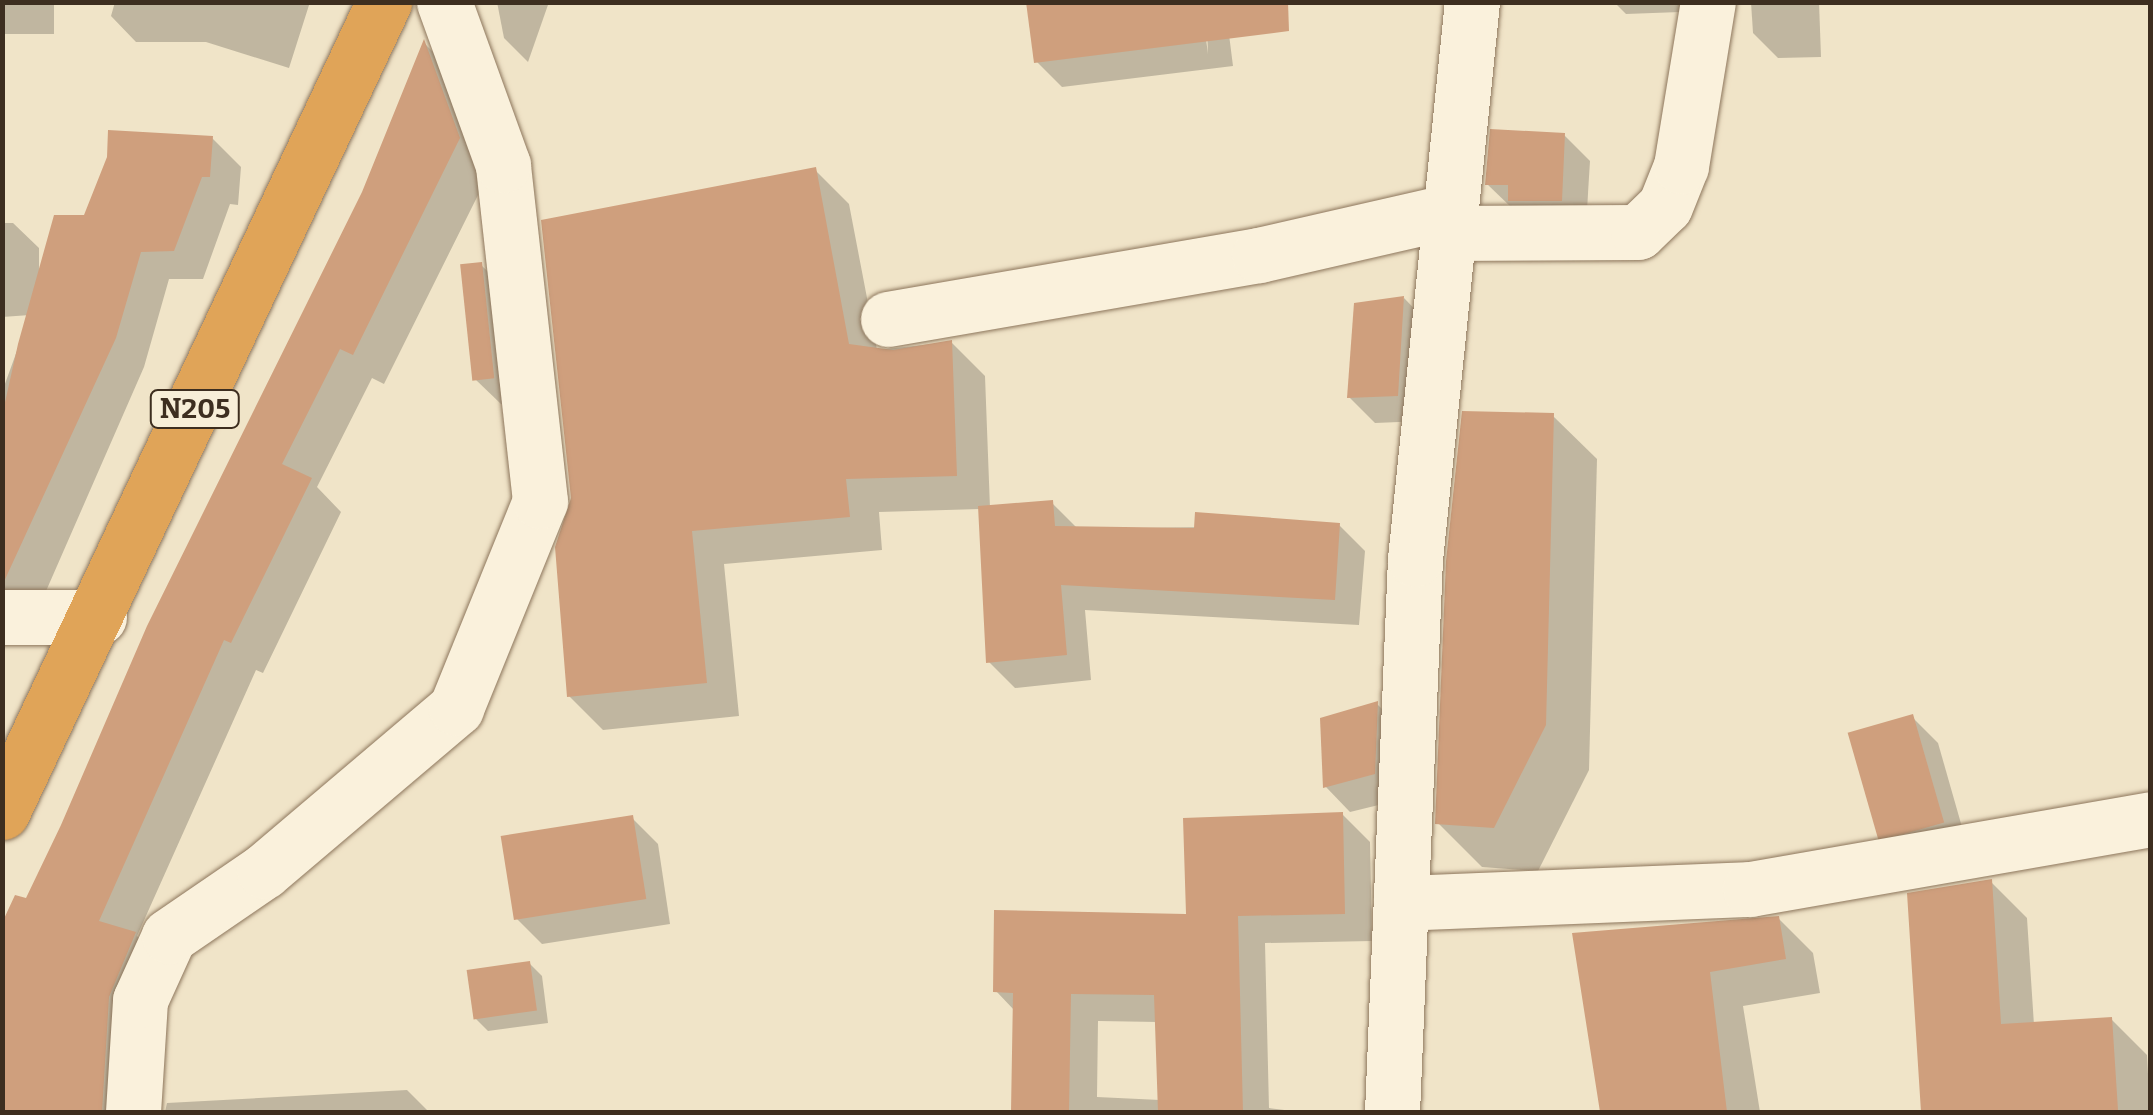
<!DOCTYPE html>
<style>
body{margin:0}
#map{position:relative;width:2153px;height:1115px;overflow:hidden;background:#f0e4c8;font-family:Bitter,serif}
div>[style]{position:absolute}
.shadow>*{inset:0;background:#0003;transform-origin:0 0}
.building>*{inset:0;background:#cf9f7d;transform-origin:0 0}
.roads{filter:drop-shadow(0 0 2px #8d765c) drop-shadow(0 0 2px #8d765c)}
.minor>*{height:55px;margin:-27.5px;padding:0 27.5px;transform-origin:27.5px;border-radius:27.5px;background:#faf1dc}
.highway>*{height:55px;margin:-27.5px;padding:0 27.5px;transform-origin:27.5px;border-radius:27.5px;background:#e0a458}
span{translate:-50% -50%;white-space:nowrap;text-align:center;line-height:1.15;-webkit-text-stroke:10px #f7eed8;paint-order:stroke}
.shield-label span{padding:2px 8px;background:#f7eed8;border:2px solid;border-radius:8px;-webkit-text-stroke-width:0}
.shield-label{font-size:28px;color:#3d2e20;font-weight:700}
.frame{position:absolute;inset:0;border:5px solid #3d2e20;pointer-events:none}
</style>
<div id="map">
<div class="shadow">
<i style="left:2px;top:2px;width:52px;height:32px"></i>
<i style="clip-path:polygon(115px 2px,310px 2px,289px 68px,206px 42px,136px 42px,111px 16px)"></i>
<i style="clip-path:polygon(497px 2px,549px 2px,528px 62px,504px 38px)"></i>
<i style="clip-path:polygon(1201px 2px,1208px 54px,1206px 2px,1225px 3px,1233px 66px,1062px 87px,1037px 62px)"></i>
<i style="clip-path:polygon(1614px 2px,1716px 2px,1707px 11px,1626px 14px)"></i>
<i style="clip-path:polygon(1751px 2px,1819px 2px,1821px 57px,1778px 58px,1753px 33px)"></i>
<i style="clip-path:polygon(425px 44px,455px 74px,490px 171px,384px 384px,372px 378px,317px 487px,341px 512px,263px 673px,256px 670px,137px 936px,166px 966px,133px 1112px,2px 1112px,2px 927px,27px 901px,364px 193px)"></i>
<i style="clip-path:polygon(1564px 135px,1590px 161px,1586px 226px,1513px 209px,1487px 184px)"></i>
<i style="clip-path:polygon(212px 138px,241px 167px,238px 205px,230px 204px,203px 279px,169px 279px,144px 367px,36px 614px,2px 631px,2px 392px,30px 315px,2px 317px,2px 223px,13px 223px,39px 248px,39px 274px,86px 217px)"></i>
<i style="clip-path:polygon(815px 170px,849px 204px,877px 350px,951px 342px,985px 376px,990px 508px,1052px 503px,1078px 529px,1339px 525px,1365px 551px,1359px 625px,1085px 610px,1091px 680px,1015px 688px,989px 662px,980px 509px,879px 512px,882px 550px,724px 564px,739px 716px,603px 730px,569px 696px)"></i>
<i style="clip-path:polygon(481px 265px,507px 290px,519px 402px,501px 404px,475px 379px)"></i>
<i style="clip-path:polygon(1404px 298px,1429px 324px,1423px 421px,1375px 423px,1349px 397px)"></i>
<i style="clip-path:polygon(1553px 416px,1597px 459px,1589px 770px,1538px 871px,1482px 867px,1438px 823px)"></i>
<i style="clip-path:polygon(1377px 704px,1402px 729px,1399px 800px,1350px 812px,1325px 786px)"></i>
<i style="clip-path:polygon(1912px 717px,1938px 743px,1968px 848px,1904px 858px,1878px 832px)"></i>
<i style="clip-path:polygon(evenodd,1342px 814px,1370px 842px,1372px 941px,1265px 943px,1269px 1108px,1301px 1112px,1014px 1112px,1015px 1011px,996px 991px,1188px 916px,1342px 814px,1098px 1021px,1158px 1022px,1160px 1100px,1097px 1097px,1098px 1021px)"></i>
<i style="clip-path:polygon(632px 818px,658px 844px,670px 924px,542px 944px,517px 919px)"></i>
<i style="clip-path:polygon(1991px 882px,2027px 918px,2034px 1025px,2111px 1019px,2147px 1055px,2150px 1112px,1924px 1112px,1910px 895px)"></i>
<i style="clip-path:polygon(1778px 918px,1813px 953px,1820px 993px,1743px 1006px,1760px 1112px,1603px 1112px,1575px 936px)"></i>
<i style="clip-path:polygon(529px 963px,542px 976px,548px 1023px,488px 1031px,476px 1019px)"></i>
<i style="clip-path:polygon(407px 1090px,429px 1112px,165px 1112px,167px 1103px)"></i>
</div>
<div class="building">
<i style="clip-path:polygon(1026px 2px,1288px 2px,1289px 31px,1034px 63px)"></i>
<i style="clip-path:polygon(424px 39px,460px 138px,353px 355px,340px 349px,282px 464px,312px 478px,231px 643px,224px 640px,99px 921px,136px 932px,109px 997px,102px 1112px,2px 1112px,2px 923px,15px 895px,26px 898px,61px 825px,147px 626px,362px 192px)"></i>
<i style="clip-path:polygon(1490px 129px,1565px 133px,1562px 201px,1508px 201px,1508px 185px,1485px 185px)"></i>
<i style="clip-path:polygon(108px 130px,213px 136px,210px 177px,202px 177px,174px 251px,141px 252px,116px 338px,2px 586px,2px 416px,18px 344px,54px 215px,84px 215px,107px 157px)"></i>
<i style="clip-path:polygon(816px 167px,849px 344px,893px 350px,952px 340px,957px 476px,846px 479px,850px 517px,692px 531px,707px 683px,567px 697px,555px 547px,571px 498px,541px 220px)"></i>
<i style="left:482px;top:262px;width:117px;height:22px;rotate:84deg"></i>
<i style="clip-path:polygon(1404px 296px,1398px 396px,1347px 398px,1354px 303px)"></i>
<i style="clip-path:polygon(1462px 411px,1554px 413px,1546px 725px,1494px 828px,1435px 824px,1446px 561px)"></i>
<i style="clip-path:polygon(1053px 500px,1055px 526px,1194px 528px,1195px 512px,1340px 523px,1335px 600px,1061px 585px,1067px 655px,986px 663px,978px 506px)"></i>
<i style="clip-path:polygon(1378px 701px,1375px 774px,1323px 788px,1320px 718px)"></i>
<i style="left:1913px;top:714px;width:113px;height:68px;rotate:74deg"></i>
<i style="clip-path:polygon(1343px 812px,1345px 914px,1238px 916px,1243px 1112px,1158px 1112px,1154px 995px,1071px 994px,1069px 1112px,1011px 1112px,1013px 993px,993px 992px,994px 910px,1186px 914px,1183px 818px)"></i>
<i style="left:633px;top:815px;width:85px;height:134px;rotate:81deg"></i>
<i style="clip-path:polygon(1992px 879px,2001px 1024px,2112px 1017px,2118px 1110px,1921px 1112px,1907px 893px)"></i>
<i style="clip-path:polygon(1779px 916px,1786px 959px,1710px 972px,1727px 1112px,1600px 1112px,1572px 933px)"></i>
<i style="left:530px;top:961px;width:50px;height:64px;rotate:82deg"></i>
</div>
<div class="roads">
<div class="minor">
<i style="left:1445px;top:233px;width:193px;rotate:-0.3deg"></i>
<i style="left:1638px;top:232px;width:37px;rotate:-44deg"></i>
<i style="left:1665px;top:206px;width:43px;rotate:-68.2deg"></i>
<i style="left:1681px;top:166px;width:166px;rotate:-80.7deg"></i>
<i style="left:888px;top:319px;width:376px;rotate:-9.8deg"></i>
<i style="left:1259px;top:255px;width:193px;rotate:-12.9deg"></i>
<i style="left:2px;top:617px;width:97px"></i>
<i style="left:1401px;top:903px;width:349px;rotate:-2.3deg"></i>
<i style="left:1750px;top:889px;width:406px;rotate:-9.9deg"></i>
<i style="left:133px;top:1112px;width:112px;rotate:-86.4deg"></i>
<i style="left:140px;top:1000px;width:70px;rotate:-65.6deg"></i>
<i style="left:169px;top:936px;width:115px;rotate:-34.4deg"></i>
<i style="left:264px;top:871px;width:252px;rotate:-40.3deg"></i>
<i style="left:456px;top:708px;width:223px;rotate:-67.9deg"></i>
<i style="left:540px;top:501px;width:338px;rotate:-96.3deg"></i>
<i style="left:503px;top:165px;width:173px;rotate:-109.9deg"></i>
<i style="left:1392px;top:1112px;width:553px;rotate:-87.62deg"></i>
<i style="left:1415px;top:559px;width:560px;rotate:-84.16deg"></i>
</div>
<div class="highway">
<i style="left:2px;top:812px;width:896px;rotate:-64.75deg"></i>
</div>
</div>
<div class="shield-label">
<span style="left:195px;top:409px">N205</span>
</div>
<div class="frame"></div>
</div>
